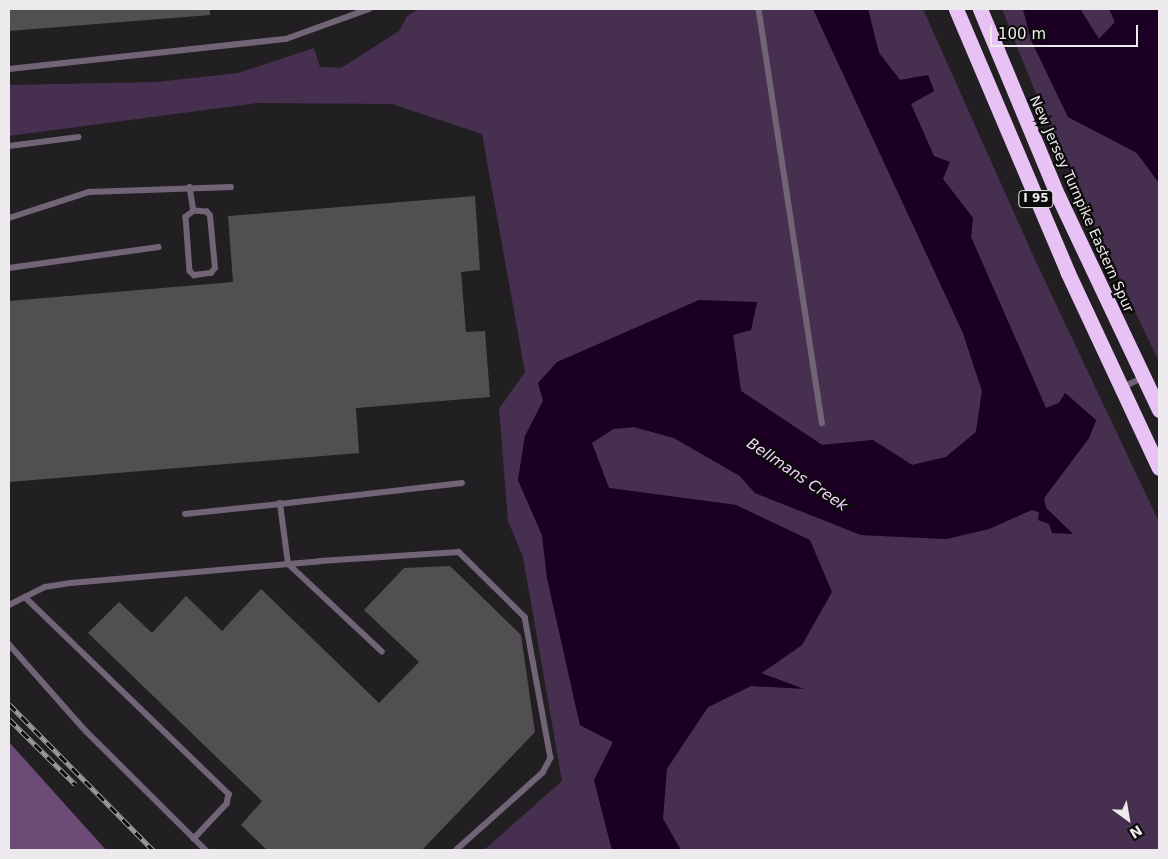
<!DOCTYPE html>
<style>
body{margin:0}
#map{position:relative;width:1168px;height:859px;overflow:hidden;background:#221f23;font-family:"DejaVu Sans",sans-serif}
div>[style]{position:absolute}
.green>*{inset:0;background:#472f4f}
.forest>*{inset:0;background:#6c4b76}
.water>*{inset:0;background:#1b0023}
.building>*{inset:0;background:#524f53}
.service>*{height:5.5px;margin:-2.75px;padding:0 2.75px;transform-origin:2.75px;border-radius:2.75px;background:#726477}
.motorway>*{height:15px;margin:-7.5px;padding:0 7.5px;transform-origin:7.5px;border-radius:7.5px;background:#e8c2f4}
.rail>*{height:5px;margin-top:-2.5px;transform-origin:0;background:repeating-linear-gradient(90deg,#0b0a0b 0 9px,#9d9a9e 0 18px);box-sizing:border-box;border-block:1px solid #9d9a9e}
span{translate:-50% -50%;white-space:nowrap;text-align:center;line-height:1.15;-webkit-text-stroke:4.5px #0b0a0b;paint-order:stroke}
.shield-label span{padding:1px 4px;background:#0b0a0b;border:1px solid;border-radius:4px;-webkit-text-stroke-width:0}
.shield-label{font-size:12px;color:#eceaed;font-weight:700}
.street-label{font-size:14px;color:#eceaed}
.water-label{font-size:15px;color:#f3d3fd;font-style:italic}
.frame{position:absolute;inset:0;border:10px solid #eceaed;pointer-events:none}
.north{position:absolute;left:1103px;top:794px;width:50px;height:50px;-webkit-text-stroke:4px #0b0a0b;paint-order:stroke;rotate:148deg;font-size:14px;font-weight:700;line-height:20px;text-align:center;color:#eceaed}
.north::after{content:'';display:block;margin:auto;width:18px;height:22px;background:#eceaed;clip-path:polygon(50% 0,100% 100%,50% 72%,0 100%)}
.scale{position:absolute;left:990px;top:25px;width:148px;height:22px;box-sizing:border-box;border:2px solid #eceaed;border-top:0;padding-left:6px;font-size:15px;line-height:18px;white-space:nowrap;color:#eceaed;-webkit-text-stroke:4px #0b0a0b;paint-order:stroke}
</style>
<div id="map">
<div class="green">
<i style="clip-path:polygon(419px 9px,813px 9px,963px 333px,982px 391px,976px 432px,946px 457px,912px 465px,873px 440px,822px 445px,741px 391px,733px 335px,751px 329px,757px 302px,543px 401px,525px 436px,518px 480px,542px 535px,547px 578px,580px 725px,613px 742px,594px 780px,612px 850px,484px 850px,562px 781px,523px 557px,508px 521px,499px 409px,525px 372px,482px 134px,392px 104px,257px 103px,9px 136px,9px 85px,156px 82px,238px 73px,314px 48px,320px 67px,341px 68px,399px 31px,407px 16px)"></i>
<i style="clip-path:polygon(868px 9px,923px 9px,1036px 262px,1159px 522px,1159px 850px,681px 850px,663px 819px,666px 769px,708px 707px,751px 686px,801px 688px,761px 674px,802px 645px,736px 505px,609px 488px,591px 443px,613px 429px,634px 427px,674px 438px,740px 476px,755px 493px,861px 535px,946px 539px,989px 529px,1032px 509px,1072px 533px,1046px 508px,1044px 498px,1089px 438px,1096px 420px,1065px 393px,1059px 403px,1046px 408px,971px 237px,973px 218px,943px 179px,911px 104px,934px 91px,928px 76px,900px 80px,879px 53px)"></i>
<i style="clip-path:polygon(1002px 9px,1023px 9px,1031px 40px,1068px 117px,1137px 153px,1159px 183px,1159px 362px,1059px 151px)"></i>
<i style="clip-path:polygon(1080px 9px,1109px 9px,1115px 22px,1099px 39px)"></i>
</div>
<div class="forest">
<i style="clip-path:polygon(9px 742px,106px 850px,9px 850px)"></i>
</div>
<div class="water">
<i style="clip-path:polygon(813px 9px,868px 9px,879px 53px,900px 80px,928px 75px,934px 91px,911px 104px,934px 156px,950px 162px,943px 179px,973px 218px,971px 237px,1046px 408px,1059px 403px,1065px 393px,1096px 420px,1089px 438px,1044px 498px,1046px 508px,1073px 534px,1052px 533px,1049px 524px,1038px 520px,1039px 512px,1032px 510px,989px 529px,946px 539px,861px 535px,755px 493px,740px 476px,674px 438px,634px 427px,613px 429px,592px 443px,609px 488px,736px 505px,810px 540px,832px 592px,802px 645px,761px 673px,804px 689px,751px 686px,708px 707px,667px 769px,663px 819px,681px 850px,612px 850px,594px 780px,613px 742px,580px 725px,547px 578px,542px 535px,518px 480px,525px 436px,543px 401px,538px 383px,557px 362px,699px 300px,757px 302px,751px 330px,733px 335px,741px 391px,822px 445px,873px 440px,912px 465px,946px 457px,976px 432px,982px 391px,963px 333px)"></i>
<i style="clip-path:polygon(1023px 9px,1080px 9px,1099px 39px,1115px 22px,1109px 9px,1159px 9px,1159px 183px,1137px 153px,1068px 117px,1031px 40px)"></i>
</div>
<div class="building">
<i style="clip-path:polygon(9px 9px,210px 9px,210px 15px,9px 31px)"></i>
<i style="clip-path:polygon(475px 196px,480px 270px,461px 272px,466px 332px,485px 331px,490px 397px,356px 408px,359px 453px,9px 482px,9px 301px,233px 282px,228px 216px)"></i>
<i style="clip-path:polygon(450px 566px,521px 635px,535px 732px,422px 850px,267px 850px,241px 825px,262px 801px,88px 633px,119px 602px,152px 633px,186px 596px,222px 631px,261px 589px,379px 703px,419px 662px,364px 610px,404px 568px)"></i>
</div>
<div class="service">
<i style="left:759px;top:9px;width:419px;rotate:81.3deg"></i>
<i style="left:9px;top:69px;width:279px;rotate:-6.2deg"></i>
<i style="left:286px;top:39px;width:88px;rotate:-19.9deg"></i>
<i style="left:9px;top:146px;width:70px;rotate:-7.4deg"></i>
<i style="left:190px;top:187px;width:24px;rotate:81deg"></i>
<i style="left:194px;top:211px;width:10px;rotate:143deg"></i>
<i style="left:186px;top:217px;width:54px;rotate:85.8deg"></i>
<i style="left:190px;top:271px;width:6px;rotate:45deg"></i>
<i style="left:194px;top:275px;width:17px;rotate:-7deg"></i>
<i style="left:211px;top:273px;width:6px;rotate:-51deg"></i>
<i style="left:215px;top:268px;width:52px;rotate:-95.5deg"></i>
<i style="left:210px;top:216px;width:5px;rotate:-127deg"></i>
<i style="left:207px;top:212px;width:13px;rotate:-176deg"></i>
<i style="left:9px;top:218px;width:84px;rotate:-18deg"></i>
<i style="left:89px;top:192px;width:142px;rotate:-2deg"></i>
<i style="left:9px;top:268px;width:151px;rotate:-8deg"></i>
<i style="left:1123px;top:387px;width:21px;rotate:-25deg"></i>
<i style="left:185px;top:514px;width:96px;rotate:-6deg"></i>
<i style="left:25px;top:597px;width:284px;rotate:44deg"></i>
<i style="left:229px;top:794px;width:10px;rotate:101deg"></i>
<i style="left:227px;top:804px;width:48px;rotate:133.3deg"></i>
<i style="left:9px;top:605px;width:40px;rotate:-26.6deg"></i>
<i style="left:45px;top:587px;width:26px;rotate:-9deg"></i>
<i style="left:71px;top:583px;width:250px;rotate:-5deg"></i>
<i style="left:320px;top:561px;width:139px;rotate:-3.7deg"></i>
<i style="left:459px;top:552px;width:93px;rotate:44.6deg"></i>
<i style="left:525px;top:617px;width:143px;rotate:79.6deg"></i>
<i style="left:551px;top:758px;width:17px;rotate:118deg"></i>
<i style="left:543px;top:773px;width:115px;rotate:138.2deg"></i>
<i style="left:9px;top:644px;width:116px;rotate:48.5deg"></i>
<i style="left:86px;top:731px;width:169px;rotate:44.8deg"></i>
<i style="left:382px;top:652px;width:129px;rotate:-136.9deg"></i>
<i style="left:288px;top:564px;width:61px;rotate:-97.6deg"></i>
<i style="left:280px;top:504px;width:183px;rotate:-6.6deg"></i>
</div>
<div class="motorway">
<i style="left:956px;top:9px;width:285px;rotate:67deg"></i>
<i style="left:1067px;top:271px;width:217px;rotate:65deg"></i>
<i style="left:980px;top:9px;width:203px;rotate:67.4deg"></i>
<i style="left:1058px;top:196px;width:237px;rotate:64.7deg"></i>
</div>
<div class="rail">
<i style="left:9px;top:704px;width:205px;rotate:45.4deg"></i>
<i style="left:9px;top:719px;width:93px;rotate:44.6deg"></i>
</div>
<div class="shield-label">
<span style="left:1036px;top:199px">I 95</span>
</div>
<div class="street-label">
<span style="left:1082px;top:204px;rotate:66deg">New Jersey Turnpike Eastern Spur</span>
</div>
<div class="water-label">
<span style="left:797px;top:475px;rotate:34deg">Bellmans Creek</span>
</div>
<div class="frame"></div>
<div class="north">N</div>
<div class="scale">100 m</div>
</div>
